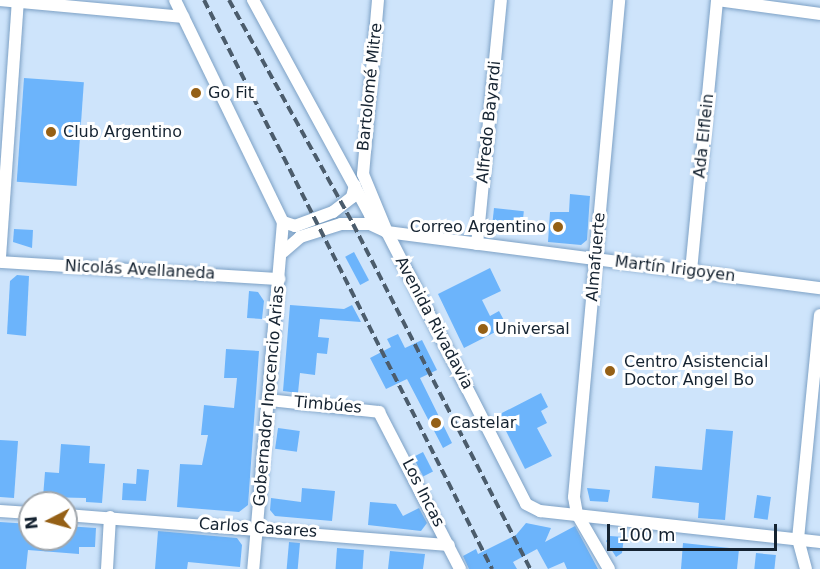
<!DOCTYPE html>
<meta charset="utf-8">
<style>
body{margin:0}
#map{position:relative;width:820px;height:569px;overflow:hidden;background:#cee4fb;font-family:"DejaVu Sans",sans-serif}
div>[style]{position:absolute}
.building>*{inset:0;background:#6cb4fb;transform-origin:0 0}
.roads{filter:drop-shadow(0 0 2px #7da1c5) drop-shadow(0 0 2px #7da1c5)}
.minor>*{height:12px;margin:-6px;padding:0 6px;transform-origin:6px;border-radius:6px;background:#fff}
.rail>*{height:4px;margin-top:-2px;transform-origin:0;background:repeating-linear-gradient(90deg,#4b5c6c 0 9px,transparent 0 13.5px)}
.dots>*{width:16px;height:16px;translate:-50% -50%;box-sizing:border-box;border:3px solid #fff;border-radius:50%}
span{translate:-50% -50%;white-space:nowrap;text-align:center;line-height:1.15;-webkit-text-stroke:6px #fff;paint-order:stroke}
.street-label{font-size:16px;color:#152331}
.poi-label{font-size:16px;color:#152331}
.left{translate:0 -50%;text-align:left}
.right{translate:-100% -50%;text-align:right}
.north{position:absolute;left:18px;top:491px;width:60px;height:60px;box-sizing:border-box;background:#fff;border:2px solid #a1a7ad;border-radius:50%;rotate:264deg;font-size:16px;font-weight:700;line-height:24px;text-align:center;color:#152331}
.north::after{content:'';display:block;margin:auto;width:21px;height:27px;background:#956016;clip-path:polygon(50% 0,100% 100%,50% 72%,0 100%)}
.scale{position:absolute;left:607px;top:524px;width:170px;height:27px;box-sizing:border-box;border:3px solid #152331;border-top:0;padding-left:8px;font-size:18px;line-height:21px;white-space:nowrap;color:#152331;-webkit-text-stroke:4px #fff;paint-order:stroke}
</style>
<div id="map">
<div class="building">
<i style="left:24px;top:78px;width:60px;height:104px;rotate:4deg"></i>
<i style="clip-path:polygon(570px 194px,590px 196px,587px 240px,581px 245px,548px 242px,550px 212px,569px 212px)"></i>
<i style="left:494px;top:208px;width:30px;height:24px;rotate:6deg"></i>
<i style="clip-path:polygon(14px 229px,33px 230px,32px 248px,13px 242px)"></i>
<i style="left:354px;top:252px;width:32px;height:10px;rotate:62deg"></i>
<i style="clip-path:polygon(490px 268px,501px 291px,482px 300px,490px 316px,499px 311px,507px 326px,464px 348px,438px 294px)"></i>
<i style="clip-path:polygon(17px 275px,29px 276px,26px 336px,7px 334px,10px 281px)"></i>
<i style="clip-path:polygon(249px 291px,258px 292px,264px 301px,262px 319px,247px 318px)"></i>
<i style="clip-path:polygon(290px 305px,344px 309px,352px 305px,361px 322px,320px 319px,318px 337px,329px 338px,327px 354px,317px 353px,315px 375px,300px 373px,298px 393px,283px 391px)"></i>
<i style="clip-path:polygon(398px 334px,405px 348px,422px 340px,437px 370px,420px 378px,452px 443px,443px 448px,407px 379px,386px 389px,370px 358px,391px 347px,387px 339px)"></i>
<i style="clip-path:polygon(226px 349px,259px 351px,248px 505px,239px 512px,177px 507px,180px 464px,202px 465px,208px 435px,201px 435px,204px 405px,234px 408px,237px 378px,224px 378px)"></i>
<i style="clip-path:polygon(541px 393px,548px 407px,541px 411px,547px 423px,537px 428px,552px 456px,525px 469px,498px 415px)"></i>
<i style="left:278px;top:428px;width:22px;height:21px;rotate:8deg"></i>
<i style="clip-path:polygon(706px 429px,733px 431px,725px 520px,698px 518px,699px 503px,652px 498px,655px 466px,702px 470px)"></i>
<i style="clip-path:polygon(0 440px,18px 441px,14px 498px,0 497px)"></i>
<i style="clip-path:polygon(61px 444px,90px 446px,89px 463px,105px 464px,102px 503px,86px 502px,86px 498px,43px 497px,45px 472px,59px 473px)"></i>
<i style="left:423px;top:452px;width:22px;height:11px;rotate:63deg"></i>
<i style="clip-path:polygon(137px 469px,149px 470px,146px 501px,122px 500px,123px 483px,136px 484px)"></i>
<i style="clip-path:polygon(302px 488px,335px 491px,332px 521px,275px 516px,270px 510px,271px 498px,301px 502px)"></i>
<i style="clip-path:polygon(587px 488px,610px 490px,608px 502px,590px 501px)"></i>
<i style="left:757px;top:495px;width:14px;height:23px;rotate:8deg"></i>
<i style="clip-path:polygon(370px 502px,396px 504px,403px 516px,419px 508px,427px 523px,421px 531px,368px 525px)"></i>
<i style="clip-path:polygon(0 522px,30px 524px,30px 539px,66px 539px,66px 526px,96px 528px,95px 547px,79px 547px,79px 554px,28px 550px,26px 569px,0 569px)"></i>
<i style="clip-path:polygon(526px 523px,551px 528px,545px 542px,575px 526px,598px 569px,567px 569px,564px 562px,548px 569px,537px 549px,513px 562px,517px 569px,469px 569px,463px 556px,476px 549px,478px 554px,516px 535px)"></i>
<i style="clip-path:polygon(158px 531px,237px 538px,242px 545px,240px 567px,188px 562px,187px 569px,155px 569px)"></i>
<i style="clip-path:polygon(610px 536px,624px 537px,622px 553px,616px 557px,606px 541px)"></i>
<i style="left:289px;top:542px;width:11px;height:27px;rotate:5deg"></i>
<i style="clip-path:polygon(683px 543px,739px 549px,737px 569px,681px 569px)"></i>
<i style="left:337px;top:548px;width:27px;height:21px;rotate:4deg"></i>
<i style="clip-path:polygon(390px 551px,425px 554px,423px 569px,388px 569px)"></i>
<i style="left:756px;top:553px;width:20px;height:16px;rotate:6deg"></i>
</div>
<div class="roads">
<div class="minor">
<i style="left:0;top:0;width:184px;rotate:5.3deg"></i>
<i style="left:175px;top:0;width:247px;rotate:64.1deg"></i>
<i style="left:283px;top:222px;width:348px;rotate:94.9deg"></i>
<i style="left:253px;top:0;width:245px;rotate:61.4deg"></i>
<i style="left:370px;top:215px;width:17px;rotate:45deg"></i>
<i style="left:378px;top:0;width:175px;rotate:94.9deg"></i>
<i style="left:363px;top:174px;width:63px;rotate:67.5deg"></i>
<i style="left:387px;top:232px;width:305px;rotate:62.9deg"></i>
<i style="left:526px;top:504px;width:16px;rotate:27deg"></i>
<i style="left:540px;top:511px;width:282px;rotate:6.3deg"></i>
<i style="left:718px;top:0;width:103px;rotate:7.8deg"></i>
<i style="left:283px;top:222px;width:13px;rotate:18deg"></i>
<i style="left:295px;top:226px;width:40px;rotate:-20.2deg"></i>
<i style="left:333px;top:212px;width:24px;rotate:-38deg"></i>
<i style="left:352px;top:197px;width:12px;rotate:-76deg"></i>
<i style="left:477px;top:244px;width:245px;rotate:-84.4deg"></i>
<i style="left:283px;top:252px;width:23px;rotate:-41deg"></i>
<i style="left:300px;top:237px;width:43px;rotate:-17.6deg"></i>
<i style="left:341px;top:224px;width:29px"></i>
<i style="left:370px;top:224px;width:19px;rotate:25deg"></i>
<i style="left:387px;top:232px;width:437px;rotate:7.4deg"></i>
<i style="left:0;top:257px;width:258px;rotate:-86deg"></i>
<i style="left:0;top:262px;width:280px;rotate:3.5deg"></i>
<i style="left:691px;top:271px;width:272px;rotate:-84.5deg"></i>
<i style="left:269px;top:400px;width:111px;rotate:6.2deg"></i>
<i style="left:379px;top:412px;width:177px;rotate:62.7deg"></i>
<i style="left:0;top:511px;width:30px;rotate:4deg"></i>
<i style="left:66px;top:515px;width:384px;rotate:4.5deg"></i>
<i style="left:107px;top:569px;width:52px;rotate:-86.7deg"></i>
<i style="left:609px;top:569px;width:64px;rotate:-120.2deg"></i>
<i style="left:577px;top:514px;width:17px;rotate:-100deg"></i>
<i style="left:574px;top:497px;width:499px;rotate:-84.8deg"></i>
<i style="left:806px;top:569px;width:31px;rotate:-105deg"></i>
<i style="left:798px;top:539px;width:225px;rotate:-84.4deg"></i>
</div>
</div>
<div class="rail">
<i style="left:204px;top:0;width:638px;rotate:63.15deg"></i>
<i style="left:229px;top:0;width:256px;rotate:61deg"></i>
<i style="left:353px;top:224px;width:388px;rotate:62.8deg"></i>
</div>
<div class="dots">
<i style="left:196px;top:93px;background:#956016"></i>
<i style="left:51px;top:132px;background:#956016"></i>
<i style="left:558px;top:227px;background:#956016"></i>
<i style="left:483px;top:329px;background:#956016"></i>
<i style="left:610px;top:371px;background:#956016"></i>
<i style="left:436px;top:423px;background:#956016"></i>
</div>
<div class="street-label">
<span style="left:370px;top:87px;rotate:-84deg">Bartolomé Mitre</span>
<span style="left:489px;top:122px;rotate:-84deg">Alfredo Bayardi</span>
<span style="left:704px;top:136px;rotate:-84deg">Ada Elflein</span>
<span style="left:596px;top:257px;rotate:-85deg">Almafuerte</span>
<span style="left:675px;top:269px;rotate:7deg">Martín Irigoyen</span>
<span style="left:140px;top:270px;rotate:3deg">Nicolás Avellaneda</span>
<span style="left:434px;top:323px;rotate:62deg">Avenida Rivadavia</span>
<span style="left:269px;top:396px;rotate:-85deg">Gobernador Inocencio Arias</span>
<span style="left:328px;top:405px;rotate:5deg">Timbúes</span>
<span style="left:423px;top:493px;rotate:63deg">Los Incas</span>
<span style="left:258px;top:528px;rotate:4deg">Carlos Casares</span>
</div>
<div class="poi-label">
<span class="left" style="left:208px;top:93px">Go Fit</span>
<span class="left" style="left:63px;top:132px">Club Argentino</span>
<span class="right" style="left:546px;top:227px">Correo Argentino</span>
<span class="left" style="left:495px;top:329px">Universal</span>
<span class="left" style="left:624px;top:371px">Centro Asistencial<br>Doctor Angel Bo</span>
<span class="left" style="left:450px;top:423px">Castelar</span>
</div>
<div class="north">N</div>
<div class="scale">100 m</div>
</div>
